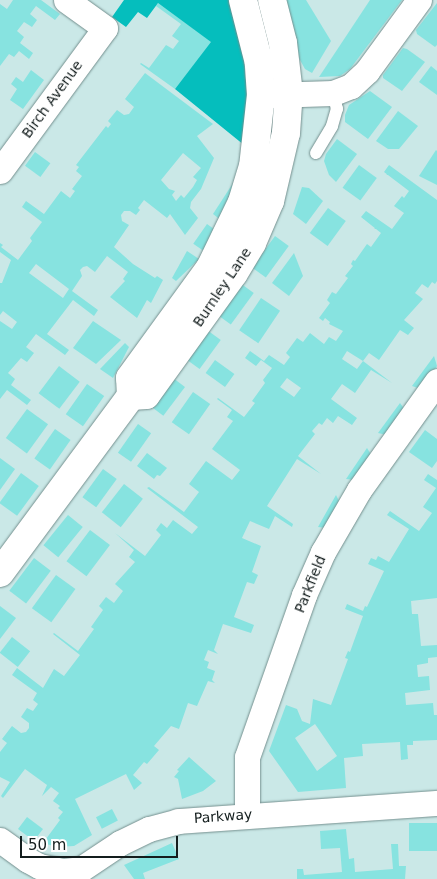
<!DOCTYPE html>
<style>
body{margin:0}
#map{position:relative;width:437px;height:879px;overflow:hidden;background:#cae8e7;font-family:"DejaVu Sans",sans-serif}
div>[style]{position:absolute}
.green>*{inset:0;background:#87e3e0;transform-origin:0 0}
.forest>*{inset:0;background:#05bebd}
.roads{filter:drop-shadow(0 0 1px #748f8e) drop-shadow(0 0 1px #748f8e)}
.service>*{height:12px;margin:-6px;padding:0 6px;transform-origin:6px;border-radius:6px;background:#fff}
.minor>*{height:25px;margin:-12.5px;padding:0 12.5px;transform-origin:12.5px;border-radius:12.5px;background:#fff}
.tertiary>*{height:28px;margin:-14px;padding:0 14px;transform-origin:14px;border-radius:14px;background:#fff}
span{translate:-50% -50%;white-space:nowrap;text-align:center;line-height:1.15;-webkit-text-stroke:4px #fff;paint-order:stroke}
.street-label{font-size:14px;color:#131d1d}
.scale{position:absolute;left:20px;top:836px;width:158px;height:22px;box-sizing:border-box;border:2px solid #131d1d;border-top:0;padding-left:6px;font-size:15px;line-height:18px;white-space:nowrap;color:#131d1d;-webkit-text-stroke:4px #fff;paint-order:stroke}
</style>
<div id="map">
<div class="green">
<i style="clip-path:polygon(13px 0,41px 0,60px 14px,55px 20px,36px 6px,30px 14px,37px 20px,32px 27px,24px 22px,17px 31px,24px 37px,20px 43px,33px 53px,29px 59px,19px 51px,14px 57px,9px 54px,0 66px,0 4px,7px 9px)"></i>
<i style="clip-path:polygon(283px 0,306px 0,331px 41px,312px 73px,305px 69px,295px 51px)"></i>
<i style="clip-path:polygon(370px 0,402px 0,350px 69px,340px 76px,319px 77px)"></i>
<i style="clip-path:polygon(158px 3px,212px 42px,175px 89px,140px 64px,141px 63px,149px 68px,166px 45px,173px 49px,179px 41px,172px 36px,181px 24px,156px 6px)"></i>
<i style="clip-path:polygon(437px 3px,437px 45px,435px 47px,417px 34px,416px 30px)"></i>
<i style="clip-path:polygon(403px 48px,407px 49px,425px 62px,402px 91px,383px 78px,383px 75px)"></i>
<i style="clip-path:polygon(431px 66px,437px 71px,437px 95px,419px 82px)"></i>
<i style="clip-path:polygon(31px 70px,44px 80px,23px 109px,10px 100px,17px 89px,11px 84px,16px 77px,23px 82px)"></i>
<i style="clip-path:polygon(evenodd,145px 73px,213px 124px,197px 136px,214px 158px,201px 189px,191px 202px,190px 208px,198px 218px,185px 235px,170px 214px,167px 218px,144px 200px,138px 208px,140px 210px,136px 215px,130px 211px,124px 211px,121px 215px,122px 221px,129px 225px,114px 247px,133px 264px,155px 278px,157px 276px,163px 280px,151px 303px,147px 300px,137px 318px,110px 297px,125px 281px,123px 279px,128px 272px,107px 256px,95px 272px,87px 266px,83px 267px,80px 270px,82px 276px,72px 291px,98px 310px,94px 316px,73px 300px,47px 334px,69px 350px,65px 355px,36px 334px,26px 347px,34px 353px,27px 362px,21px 358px,8px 373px,15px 379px,11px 385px,31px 400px,27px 405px,7px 390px,0 399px,0 321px,12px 329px,17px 322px,3px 311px,0 315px,0 283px,2px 283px,11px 260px,0 252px,0 243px,3px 245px,1px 247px,18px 260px,32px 241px,30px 238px,42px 222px,22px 207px,26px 201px,44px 214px,61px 191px,70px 198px,75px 191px,72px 189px,82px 176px,76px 171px,79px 167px,76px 165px,106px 126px,108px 128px,111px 124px,108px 121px,117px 110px,124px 115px,129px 114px,134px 107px,125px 99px,145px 73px,183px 153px,201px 168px,193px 177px,197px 180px,193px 187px,184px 198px,181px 195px,176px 201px,172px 195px,175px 191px,169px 189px,161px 180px,183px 153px,145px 73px,36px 264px,69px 289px,63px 298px,29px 273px,36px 264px)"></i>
<i style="clip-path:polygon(370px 91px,392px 107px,368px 139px,345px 122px,345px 115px,349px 105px)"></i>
<i style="clip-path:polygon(398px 111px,418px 126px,399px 149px,388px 149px,376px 141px)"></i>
<i style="clip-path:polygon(337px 139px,357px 154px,336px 182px,329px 175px,324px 161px,326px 154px)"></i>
<i style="clip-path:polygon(436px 150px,437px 151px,437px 185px,419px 176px)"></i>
<i style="left:35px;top:152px;width:19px;height:17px;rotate:36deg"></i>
<i style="left:359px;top:165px;width:22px;height:28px;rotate:36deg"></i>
<i style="clip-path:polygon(evenodd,389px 165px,437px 200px,437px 281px,435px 284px,432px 282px,428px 288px,422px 284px,415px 293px,423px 299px,404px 320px,414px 328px,408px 335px,400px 330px,379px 360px,369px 353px,363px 361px,392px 383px,371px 370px,355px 393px,342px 384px,331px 399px,357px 418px,352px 425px,338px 416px,333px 423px,327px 418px,322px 425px,319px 423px,312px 431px,315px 434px,298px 456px,321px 474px,297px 459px,267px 506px,293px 524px,292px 527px,275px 516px,269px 529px,250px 521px,242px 538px,261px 546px,252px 572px,258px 575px,254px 584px,247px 582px,234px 617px,254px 625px,251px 633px,223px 624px,214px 650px,218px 654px,208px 650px,204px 660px,209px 662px,207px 668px,215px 671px,212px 680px,215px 683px,208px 681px,197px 706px,188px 703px,179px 729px,171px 726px,154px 746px,159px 750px,147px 764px,144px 762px,133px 775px,142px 783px,134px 790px,126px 774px,75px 799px,92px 835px,74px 846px,57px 847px,43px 843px,60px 820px,58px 818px,63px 812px,58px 808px,60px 806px,53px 801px,59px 793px,51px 787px,42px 796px,47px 785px,25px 769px,3px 798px,1px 796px,10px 782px,0 777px,0 752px,7px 743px,2px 739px,12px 726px,21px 733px,26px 732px,29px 728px,29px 723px,21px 717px,27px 708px,33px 711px,38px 704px,33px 700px,37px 693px,12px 675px,17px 668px,43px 688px,54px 669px,64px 676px,80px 655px,53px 634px,54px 633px,78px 651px,94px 629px,91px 627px,103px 610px,99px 606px,106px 597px,114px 603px,123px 591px,115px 584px,135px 562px,129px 557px,134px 550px,115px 533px,145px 556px,161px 535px,156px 530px,161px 523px,167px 528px,173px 520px,192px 534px,198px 527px,147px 488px,149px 487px,184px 512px,199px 492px,189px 484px,206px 461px,232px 480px,240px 470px,212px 449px,233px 421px,227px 417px,232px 410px,217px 399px,218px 398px,244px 417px,255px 403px,252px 401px,265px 383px,263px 380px,272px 368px,261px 360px,256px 366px,245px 358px,250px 351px,264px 361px,269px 355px,284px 365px,290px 357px,286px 353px,297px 338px,303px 342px,310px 333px,324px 344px,329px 337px,336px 341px,343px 331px,329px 324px,330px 322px,325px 318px,323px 321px,319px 318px,330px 303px,327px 300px,332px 292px,336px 294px,348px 278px,345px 276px,353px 266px,351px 264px,353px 260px,355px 261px,367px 244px,371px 247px,381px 233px,361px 217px,366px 211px,392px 229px,404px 213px,394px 206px,402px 196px,404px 198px,409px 191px,384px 172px,389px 165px,347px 351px,363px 361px,357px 369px,342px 359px,347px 351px,389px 165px,287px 378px,301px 388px,294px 397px,280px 387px,287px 378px)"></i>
<i style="clip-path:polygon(235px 180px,222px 221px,213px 214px)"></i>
<i style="clip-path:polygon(302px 187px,309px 188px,323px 201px,306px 224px,293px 214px)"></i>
<i style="left:328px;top:208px;width:22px;height:31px;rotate:36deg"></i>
<i style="left:207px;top:224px;width:12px;height:24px;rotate:35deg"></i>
<i style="left:275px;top:236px;width:17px;height:39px;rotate:36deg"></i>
<i style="clip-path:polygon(187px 251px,199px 259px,176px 281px,172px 278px)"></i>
<i style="clip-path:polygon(294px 253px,303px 276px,289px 296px,272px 283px)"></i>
<i style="left:240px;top:283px;width:17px;height:39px;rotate:36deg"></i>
<i style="left:261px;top:298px;width:23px;height:39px;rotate:34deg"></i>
<i style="clip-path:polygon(93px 321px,121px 340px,96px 364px,73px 348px)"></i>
<i style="left:207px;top:330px;width:17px;height:36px;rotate:36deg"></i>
<i style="clip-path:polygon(125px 343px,129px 347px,113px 378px,100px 369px)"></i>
<i style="clip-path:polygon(434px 356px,437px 366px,421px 389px,412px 386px)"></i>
<i style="left:215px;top:360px;width:24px;height:16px;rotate:36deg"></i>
<i style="left:59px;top:366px;width:26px;height:34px;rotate:37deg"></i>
<i style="left:173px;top:378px;width:15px;height:36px;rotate:37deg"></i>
<i style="left:87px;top:384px;width:21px;height:37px;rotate:35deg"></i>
<i style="left:193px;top:392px;width:21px;height:37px;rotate:35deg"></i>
<i style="clip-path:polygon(400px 403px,405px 410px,387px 435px,378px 433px)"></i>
<i style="left:27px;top:409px;width:26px;height:36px;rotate:36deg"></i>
<i style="left:138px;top:424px;width:16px;height:35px;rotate:35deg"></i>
<i style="left:55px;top:429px;width:19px;height:36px;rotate:35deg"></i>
<i style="clip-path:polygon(425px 430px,437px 439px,437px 461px,432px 468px,409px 452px)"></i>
<i style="clip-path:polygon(367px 448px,372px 456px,355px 480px,346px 479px)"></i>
<i style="clip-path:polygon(147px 453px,167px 468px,160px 476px,157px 475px,154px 479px,137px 466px)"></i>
<i style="clip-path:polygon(0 458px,15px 469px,0 490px)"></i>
<i style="left:103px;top:469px;width:17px;height:35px;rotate:36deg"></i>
<i style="left:21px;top:473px;width:22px;height:37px;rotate:36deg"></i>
<i style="clip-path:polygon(evenodd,428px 474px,437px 480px,437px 598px,411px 601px,412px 614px,418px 614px,421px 646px,437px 645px,437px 657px,428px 658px,428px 663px,417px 665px,418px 677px,429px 676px,430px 690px,405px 693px,406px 705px,433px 703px,434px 715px,437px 715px,437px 740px,413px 741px,413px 745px,407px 745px,408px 759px,401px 760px,400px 742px,362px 744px,363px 756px,344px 758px,346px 788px,298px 792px,269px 751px,286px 705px,297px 709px,302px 721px,310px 724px,313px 699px,331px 705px,348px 659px,345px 658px,348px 651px,350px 652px,363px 616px,345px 609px,347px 604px,363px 611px,365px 606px,367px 607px,384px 571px,368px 564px,371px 558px,376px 560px,378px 556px,389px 562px,409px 529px,387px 515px,390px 511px,419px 531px,432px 513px,423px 507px,436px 488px,424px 480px,428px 474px,315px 724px,337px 756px,317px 771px,295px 738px,315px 724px)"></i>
<i style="left:124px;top:484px;width:24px;height:36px;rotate:38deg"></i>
<i style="clip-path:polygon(336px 495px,340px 503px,326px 528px,318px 527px)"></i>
<i style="left:68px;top:515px;width:19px;height:39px;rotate:39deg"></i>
<i style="left:90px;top:530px;width:25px;height:39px;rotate:37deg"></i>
<i style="left:34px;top:558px;width:21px;height:41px;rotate:37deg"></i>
<i style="left:56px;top:575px;width:24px;height:41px;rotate:36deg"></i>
<i style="clip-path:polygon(0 606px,16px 618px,0 639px)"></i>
<i style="left:12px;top:637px;width:23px;height:20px;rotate:38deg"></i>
<i style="clip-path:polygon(189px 757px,216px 781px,203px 791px,182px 799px,178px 779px,174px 777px,179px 771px,177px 770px)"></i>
<i style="left:112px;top:809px;width:13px;height:18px;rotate:63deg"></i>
<i style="left:27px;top:817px;width:20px;height:15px;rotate:37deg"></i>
<i style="left:437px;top:823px;width:28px;height:28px;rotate:90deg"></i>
<i style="clip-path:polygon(346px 829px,349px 859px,354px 858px,355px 872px,393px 869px,391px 844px,398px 844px,399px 866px,406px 866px,405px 879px,297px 879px,297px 869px,303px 869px,304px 875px,342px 872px,340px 848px,321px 849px,320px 831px)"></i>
<i style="clip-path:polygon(172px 843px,179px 859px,143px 873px,145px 879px,134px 879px,124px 865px)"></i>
</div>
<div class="forest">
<i style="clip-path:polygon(124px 0,230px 0,244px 59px,248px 101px,244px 145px,175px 89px,211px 42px,158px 3px,147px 18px,138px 12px,126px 27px,112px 17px)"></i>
</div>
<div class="roads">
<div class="service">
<i style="left:316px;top:153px;width:31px;rotate:-59deg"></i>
<i style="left:332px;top:126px;width:18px;rotate:-74deg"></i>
<i style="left:337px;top:109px;width:16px;rotate:-104deg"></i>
</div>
<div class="minor">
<i style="left:270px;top:95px;width:63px;rotate:-1.8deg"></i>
<i style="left:333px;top:93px;width:19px;rotate:-21deg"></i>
<i style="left:351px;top:86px;width:22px;rotate:-43deg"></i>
<i style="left:367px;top:71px;width:88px;rotate:-53.8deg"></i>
<i style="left:0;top:171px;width:177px;rotate:-53.7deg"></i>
<i style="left:105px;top:28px;width:48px;rotate:-144.3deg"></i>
<i style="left:247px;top:814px;width:57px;rotate:-90deg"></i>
<i style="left:247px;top:757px;width:172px;rotate:-70.6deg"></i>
<i style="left:304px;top:595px;width:47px;rotate:-66.2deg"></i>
<i style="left:323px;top:552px;width:72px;rotate:-59.9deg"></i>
<i style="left:359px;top:490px;width:134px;rotate:-54.4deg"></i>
<i style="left:0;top:840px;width:34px;rotate:36deg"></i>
<i style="left:28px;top:860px;width:13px;rotate:29deg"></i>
<i style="left:39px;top:866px;width:25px;rotate:12deg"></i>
<i style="left:63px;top:871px;width:18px;rotate:-6deg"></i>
<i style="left:81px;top:869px;width:47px;rotate:-33.7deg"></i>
<i style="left:120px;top:843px;width:32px;rotate:-26deg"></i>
<i style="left:149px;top:829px;width:30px;rotate:-15deg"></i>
<i style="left:178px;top:821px;width:260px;rotate:-4deg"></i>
</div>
<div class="tertiary">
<i style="left:131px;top:396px;width:15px;rotate:-4deg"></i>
<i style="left:146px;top:395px;width:150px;rotate:-54.2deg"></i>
<i style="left:234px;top:273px;width:35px;rotate:-59deg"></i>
<i style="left:252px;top:243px;width:46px;rotate:-66.8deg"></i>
<i style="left:270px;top:201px;width:70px;rotate:-76.8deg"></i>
<i style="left:286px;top:133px;width:39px;rotate:-86deg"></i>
<i style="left:289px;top:94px;width:51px;rotate:-96.7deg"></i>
<i style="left:283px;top:43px;width:44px;rotate:-104.3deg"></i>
<i style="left:0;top:573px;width:220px;rotate:-53.5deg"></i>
<i style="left:131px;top:396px;width:18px;rotate:-93deg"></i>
<i style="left:130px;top:378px;width:136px;rotate:-54deg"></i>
<i style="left:210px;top:268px;width:73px;rotate:-64.1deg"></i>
<i style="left:242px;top:202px;width:37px;rotate:-73deg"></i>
<i style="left:253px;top:167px;width:72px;rotate:-83.7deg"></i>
<i style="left:261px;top:95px;width:32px;rotate:-94deg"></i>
<i style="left:259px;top:63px;width:65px;rotate:-104.3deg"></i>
</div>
</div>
<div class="street-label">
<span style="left:52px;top:99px;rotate:-54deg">Birch Avenue</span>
<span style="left:222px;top:287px;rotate:-56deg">Burnley Lane</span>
<span style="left:310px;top:584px;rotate:-68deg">Parkfield</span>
<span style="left:223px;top:816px;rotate:-4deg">Parkway</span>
</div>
<div class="scale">50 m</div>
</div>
